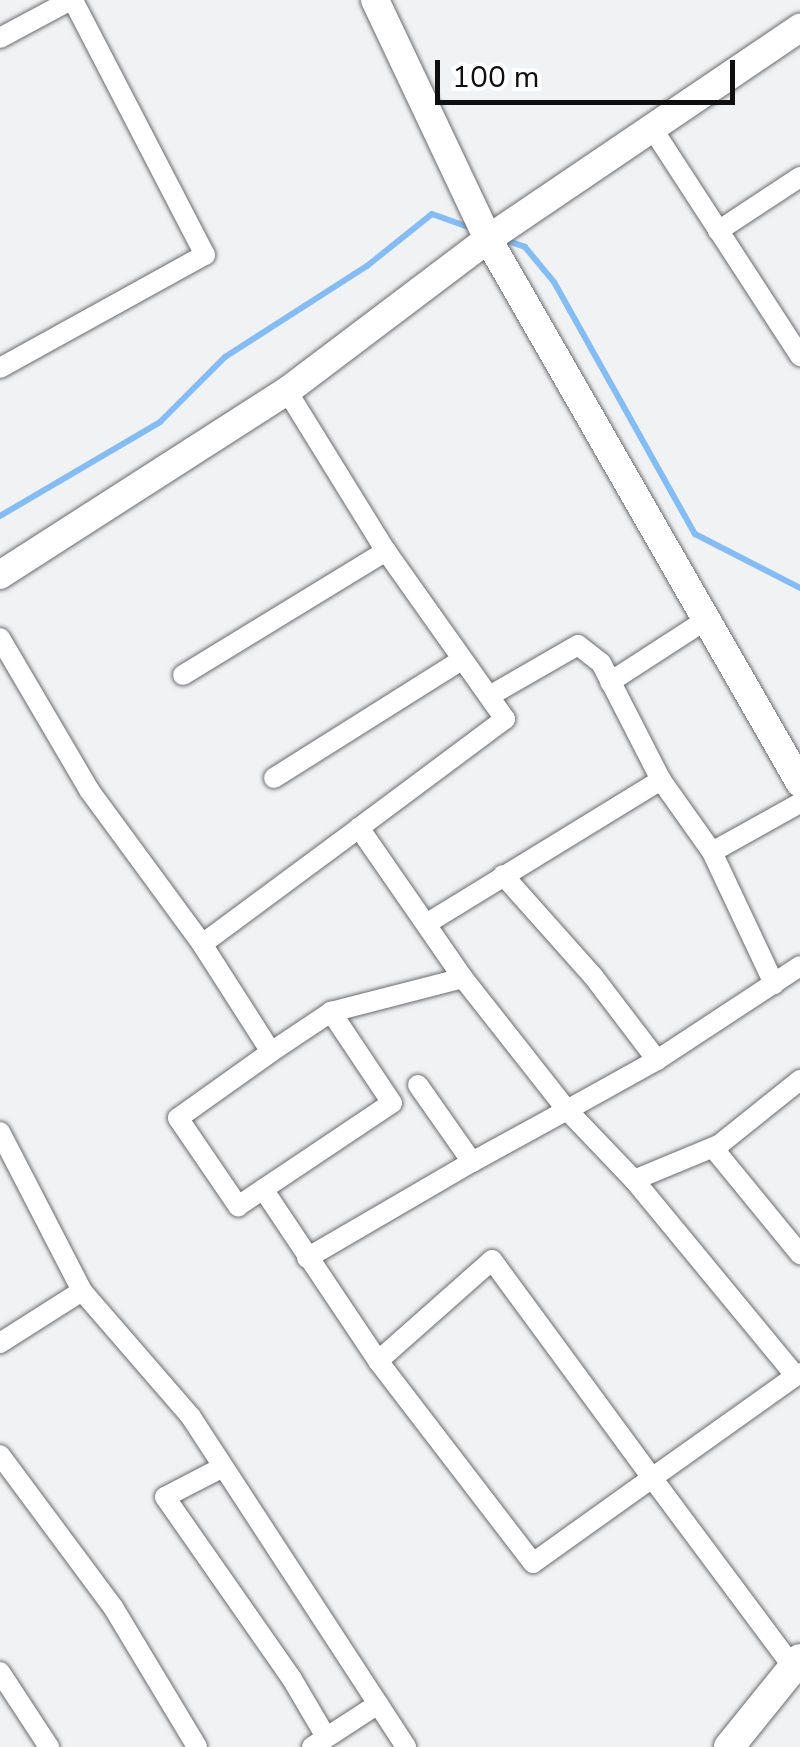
<!DOCTYPE html>
<style>
body{margin:0}
#map{position:relative;width:800px;height:1747px;overflow:hidden;background:#f1f2f4;font-family:"Nunito Sans",sans-serif}
div>[style]{position:absolute}
.stream>*{height:6px;margin:-3px;padding:0 3px;transform-origin:3px;border-radius:3px;background:#86bcf4}
.roads{filter:drop-shadow(0 0 2px #6a6b6c) drop-shadow(0 0 2px #6a6b6c)}
.street>*{height:20px;margin:-10px;padding:0 10px;transform-origin:10px;border-radius:10px;background:#fff}
.secondary>*{height:28px;margin:-14px;padding:0 14px;transform-origin:14px;border-radius:14px;background:#fff}
.primary>*{height:30px;margin:-15px;padding:0 15px;transform-origin:15px;border-radius:15px;background:#fff}
span{translate:-50% -50%;white-space:nowrap;text-align:center;line-height:1.15;-webkit-text-stroke:8px #fff;paint-order:stroke}
.scale{position:absolute;left:435px;top:60px;width:300px;height:45px;box-sizing:border-box;border:5px solid #0f0f10;border-top:0;padding-left:12px;font-size:30px;line-height:35px;white-space:nowrap;color:#0f0f10;-webkit-text-stroke:8px #fff;paint-order:stroke}
</style>
<div id="map">
<div class="stream">
<i style="left:505px;top:240px;width:21px;rotate:19deg"></i>
<i style="left:525px;top:247px;width:45px;rotate:50.4deg"></i>
<i style="left:554px;top:282px;width:289px;rotate:60.8deg"></i>
<i style="left:695px;top:534px;width:118px;rotate:27.2deg"></i>
<i style="left:0;top:516px;width:186px;rotate:-30.4deg"></i>
<i style="left:160px;top:422px;width:92px;rotate:-45deg"></i>
<i style="left:225px;top:357px;width:169px;rotate:-32.7deg"></i>
<i style="left:367px;top:266px;width:83px;rotate:-38.7deg"></i>
<i style="left:432px;top:214px;width:45px;rotate:19.7deg"></i>
</div>
<div class="roads">
<div class="street">
<i style="left:0;top:38px;width:81px;rotate:-28.2deg"></i>
<i style="left:652px;top:128px;width:272px;rotate:57deg"></i>
<i style="left:718px;top:231px;width:98px;rotate:-33.4deg"></i>
<i style="left:0;top:368px;width:234px;rotate:-28.9deg"></i>
<i style="left:205px;top:255px;width:287px;rotate:-117.4deg"></i>
<i style="left:287px;top:391px;width:188px;rotate:58.3deg"></i>
<i style="left:386px;top:551px;width:206px;rotate:54.7deg"></i>
<i style="left:505px;top:719px;width:182px;rotate:143.3deg"></i>
<i style="left:0;top:638px;width:176px;rotate:59.6deg"></i>
<i style="left:89px;top:790px;width:191px;rotate:53.7deg"></i>
<i style="left:202px;top:944px;width:128px;rotate:57.4deg"></i>
<i style="left:271px;top:1052px;width:72px;rotate:-33.7deg"></i>
<i style="left:331px;top:1012px;width:136px;rotate:-14.4deg"></i>
<i style="left:463px;top:978px;width:183px;rotate:-124.7deg"></i>
<i style="left:359px;top:828px;width:195px;rotate:143.5deg"></i>
<i style="left:183px;top:675px;width:238px;rotate:-31.4deg"></i>
<i style="left:610px;top:682px;width:118px;rotate:-32.9deg"></i>
<i style="left:274px;top:778px;width:220px;rotate:-32.2deg"></i>
<i style="left:661px;top:780px;width:88px;rotate:54.7deg"></i>
<i style="left:712px;top:852px;width:101px;rotate:-29.1deg"></i>
<i style="left:712px;top:852px;width:146px;rotate:64.8deg"></i>
<i style="left:503px;top:875px;width:135px;rotate:48.3deg"></i>
<i style="left:593px;top:976px;width:106px;rotate:52.7deg"></i>
<i style="left:426px;top:924px;width:276px;rotate:-31.5deg"></i>
<i style="left:661px;top:780px;width:131px;rotate:-117.1deg"></i>
<i style="left:601px;top:663px;width:29px;rotate:-142deg"></i>
<i style="left:578px;top:645px;width:100px;rotate:150.1deg"></i>
<i style="left:463px;top:978px;width:168px;rotate:51.8deg"></i>
<i style="left:567px;top:1110px;width:108px;rotate:151.3deg"></i>
<i style="left:271px;top:1052px;width:114px;rotate:144.6deg"></i>
<i style="left:178px;top:1118px;width:107px;rotate:55.7deg"></i>
<i style="left:238px;top:1206px;width:185px;rotate:-33.8deg"></i>
<i style="left:392px;top:1103px;width:110px;rotate:-123.8deg"></i>
<i style="left:800px;top:1080px;width:110px;rotate:141.3deg"></i>
<i style="left:714px;top:1149px;width:136px;rotate:50.7deg"></i>
<i style="left:0;top:1132px;width:179px;rotate:62.7deg"></i>
<i style="left:82px;top:1291px;width:167px;rotate:49.1deg"></i>
<i style="left:191px;top:1417px;width:394px;rotate:56.9deg"></i>
<i style="left:634px;top:1180px;width:94px;rotate:-22.5deg"></i>
<i style="left:263px;top:1189px;width:207px;rotate:56.2deg"></i>
<i style="left:307px;top:1258px;width:191px;rotate:-30.2deg"></i>
<i style="left:472px;top:1162px;width:94px;rotate:-125deg"></i>
<i style="left:492px;top:1260px;width:270px;rotate:53.7deg"></i>
<i style="left:652px;top:1478px;width:146px;rotate:144.5deg"></i>
<i style="left:533px;top:1563px;width:255px;rotate:-127.5deg"></i>
<i style="left:378px;top:1361px;width:152px;rotate:-41.5deg"></i>
<i style="left:0;top:1343px;width:97px;rotate:-32.4deg"></i>
<i style="left:794px;top:1374px;width:251px;rotate:-129.5deg"></i>
<i style="left:634px;top:1180px;width:97px;rotate:-133.7deg"></i>
<i style="left:567px;top:1110px;width:103px;rotate:-29.1deg"></i>
<i style="left:657px;top:1060px;width:171px;rotate:-33.3deg"></i>
<i style="left:0;top:1455px;width:189px;rotate:53.4deg"></i>
<i style="left:113px;top:1607px;width:163px;rotate:59deg"></i>
<i style="left:223px;top:1467px;width:65px;rotate:152.7deg"></i>
<i style="left:165px;top:1497px;width:222px;rotate:55.1deg"></i>
<i style="left:292px;top:1679px;width:67px;rotate:59.6deg"></i>
<i style="left:793px;top:1667px;width:236px;rotate:-126.7deg"></i>
<i style="left:652px;top:1478px;width:181px;rotate:-35.4deg"></i>
<i style="left:0;top:1672px;width:90px;rotate:56.8deg"></i>
<i style="left:312px;top:1747px;width:79px;rotate:-33.1deg"></i>
</div>
<div class="secondary">
<i style="left:375px;top:0;width:264px;rotate:64.7deg"></i>
<i style="left:488px;top:239px;width:627px;rotate:60.16deg"></i>
<i style="left:0;top:575px;width:341px;rotate:-32.7deg"></i>
<i style="left:287px;top:391px;width:252px;rotate:-37.1deg"></i>
<i style="left:488px;top:239px;width:377px;rotate:-34.1deg"></i>
</div>
<div class="primary">
<i style="left:729px;top:1747px;width:113px;rotate:-51.1deg"></i>
</div>
</div>
<div class="scale">100 m</div>
</div>
